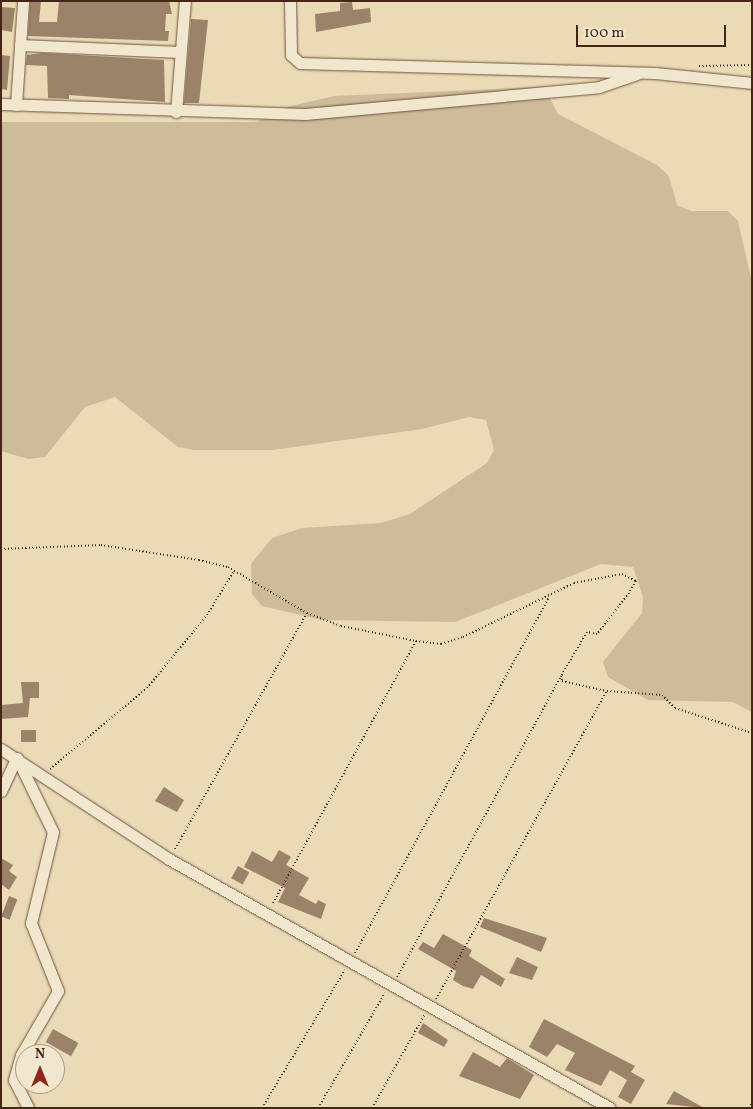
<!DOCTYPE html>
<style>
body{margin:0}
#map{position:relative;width:753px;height:1109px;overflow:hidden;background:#eadab5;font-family:Vollkorn,serif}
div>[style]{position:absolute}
.green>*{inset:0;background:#cebb9a}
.building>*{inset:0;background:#9b8369;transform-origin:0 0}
.path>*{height:2px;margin-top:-1px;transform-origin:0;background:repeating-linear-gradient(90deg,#452516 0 1px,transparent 0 3.5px)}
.roads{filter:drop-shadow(0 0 1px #6e523e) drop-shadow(0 0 1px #6e523e)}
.minor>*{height:11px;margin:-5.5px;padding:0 5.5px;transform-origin:5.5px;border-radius:5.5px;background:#f1e7cf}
span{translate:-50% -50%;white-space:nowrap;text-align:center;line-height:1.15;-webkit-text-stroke:4px #f1e7cf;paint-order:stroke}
.frame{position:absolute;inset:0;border:2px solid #452516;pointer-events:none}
.north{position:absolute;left:15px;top:1044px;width:50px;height:50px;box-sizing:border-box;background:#f1e7cf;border:1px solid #ac9985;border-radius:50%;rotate:0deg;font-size:14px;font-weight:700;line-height:20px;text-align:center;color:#452516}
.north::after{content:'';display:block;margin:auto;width:18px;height:22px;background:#8f2418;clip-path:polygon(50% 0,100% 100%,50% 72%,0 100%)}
.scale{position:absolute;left:576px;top:25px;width:150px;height:22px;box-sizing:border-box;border:2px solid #452516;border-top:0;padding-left:6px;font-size:15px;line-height:18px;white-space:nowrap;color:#452516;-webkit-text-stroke:4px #f1e7cf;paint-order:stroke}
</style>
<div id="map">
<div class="green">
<i style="clip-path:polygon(544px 87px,558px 114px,657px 165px,669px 176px,677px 205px,691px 211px,728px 211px,738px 221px,752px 282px,752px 712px,733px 702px,648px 700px,608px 677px,603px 662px,642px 613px,643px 597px,633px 567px,601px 564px,455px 622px,322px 620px,262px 606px,252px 594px,251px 564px,272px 538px,302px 528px,381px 523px,410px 514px,487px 463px,494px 450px,486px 420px,469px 417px,422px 429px,273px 450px,194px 450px,178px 447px,115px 397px,85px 407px,45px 457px,28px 459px,1px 451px,1px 122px,257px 122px,287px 107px,334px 96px)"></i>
</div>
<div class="building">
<i style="clip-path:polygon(30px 1px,41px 1px,39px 22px,57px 22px,59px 1px,169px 1px,172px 14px,166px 14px,165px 31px,169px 31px,168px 41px,28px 36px)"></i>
<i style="clip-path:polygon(352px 2px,353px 10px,370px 8px,371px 22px,316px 32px,315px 14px,340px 11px,340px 3px)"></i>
<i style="clip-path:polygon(1px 7px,15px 8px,12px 32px,1px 30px)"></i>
<i style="clip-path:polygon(191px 19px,208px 20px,199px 103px,184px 103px)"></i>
<i style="clip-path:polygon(42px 53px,164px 60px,165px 102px,69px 95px,69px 99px,48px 98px,47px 66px,26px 65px,27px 55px)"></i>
<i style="clip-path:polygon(1px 55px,10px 56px,7px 90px,1px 89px)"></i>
<i style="clip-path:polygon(21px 682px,39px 682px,39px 698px,30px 698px,28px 717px,1px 719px,1px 705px,23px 703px)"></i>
<i style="left:21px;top:730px;width:15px;height:12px"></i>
<i style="clip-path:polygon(164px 787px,184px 800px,177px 812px,155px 801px)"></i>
<i style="clip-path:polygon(279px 850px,291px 857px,286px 865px,309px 878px,299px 895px,316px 904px,318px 900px,326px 904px,321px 919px,278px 902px,285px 888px,244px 867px,252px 851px,272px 862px)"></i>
<i style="clip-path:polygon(1px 858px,13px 865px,9px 871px,17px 877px,9px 890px,1px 884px)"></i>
<i style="left:238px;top:866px;width:13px;height:14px;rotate:29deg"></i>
<i style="left:9px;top:896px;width:9px;height:22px;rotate:21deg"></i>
<i style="clip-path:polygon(484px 918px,547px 938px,541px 952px,480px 927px)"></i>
<i style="clip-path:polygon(443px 934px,472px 950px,469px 956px,505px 979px,501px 987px,481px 975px,473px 989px,463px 986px,453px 980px,456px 971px,418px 949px,423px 942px,434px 948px)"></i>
<i style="clip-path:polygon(517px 957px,538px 967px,532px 980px,509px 973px)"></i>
<i style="clip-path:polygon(544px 1019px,635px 1066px,631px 1072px,645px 1080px,631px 1104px,618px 1097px,627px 1080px,610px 1070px,601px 1086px,565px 1070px,575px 1053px,557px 1044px,547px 1057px,529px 1047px)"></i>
<i style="clip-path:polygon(423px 1023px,448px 1040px,444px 1047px,418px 1033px)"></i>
<i style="left:53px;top:1029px;width:29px;height:15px;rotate:29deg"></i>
<i style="clip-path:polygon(473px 1052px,500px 1067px,507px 1058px,534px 1075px,520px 1099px,459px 1076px)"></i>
<i style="clip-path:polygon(674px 1091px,704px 1108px,666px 1104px)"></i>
</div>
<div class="path">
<i style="left:699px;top:66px;width:53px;rotate:-1.1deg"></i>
<i style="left:1px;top:549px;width:100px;rotate:-2.3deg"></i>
<i style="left:101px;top:545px;width:99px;rotate:8.7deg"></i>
<i style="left:199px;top:560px;width:30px;rotate:14deg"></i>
<i style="left:228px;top:567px;width:91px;rotate:30.2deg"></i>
<i style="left:307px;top:613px;width:36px;rotate:21deg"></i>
<i style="left:341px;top:626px;width:76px;rotate:11.3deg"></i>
<i style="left:416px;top:641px;width:301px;rotate:118.6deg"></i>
<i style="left:416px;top:641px;width:25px;rotate:7deg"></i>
<i style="left:441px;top:644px;width:23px;rotate:-18deg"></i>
<i style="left:463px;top:637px;width:123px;rotate:-25.9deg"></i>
<i style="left:574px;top:583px;width:49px;rotate:-10.6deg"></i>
<i style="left:622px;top:574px;width:16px;rotate:27deg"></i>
<i style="left:636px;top:581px;width:14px;rotate:120deg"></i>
<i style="left:629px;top:593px;width:52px;rotate:128deg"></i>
<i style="left:597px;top:634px;width:10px;rotate:-169deg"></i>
<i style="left:587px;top:632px;width:51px;rotate:120.6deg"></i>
<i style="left:561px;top:676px;width:5px;rotate:79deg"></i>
<i style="left:562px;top:681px;width:45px;rotate:12.8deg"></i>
<i style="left:50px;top:769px;width:126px;rotate:-39.9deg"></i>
<i style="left:147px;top:688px;width:94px;rotate:-50.6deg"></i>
<i style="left:207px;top:615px;width:52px;rotate:-58.5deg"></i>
<i style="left:175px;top:849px;width:270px;rotate:-60.8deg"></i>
<i style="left:355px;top:953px;width:405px;rotate:-61.4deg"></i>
<i style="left:397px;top:977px;width:343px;rotate:-61.4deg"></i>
<i style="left:436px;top:999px;width:352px;rotate:-61deg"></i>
<i style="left:607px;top:691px;width:55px;rotate:4.2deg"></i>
<i style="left:662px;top:695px;width:18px;rotate:45deg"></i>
<i style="left:675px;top:708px;width:81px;rotate:18deg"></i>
<i style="left:262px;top:1108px;width:161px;rotate:-59deg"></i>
<i style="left:318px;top:1108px;width:133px;rotate:-59.8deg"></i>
<i style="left:372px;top:1108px;width:108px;rotate:-60.6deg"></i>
<i style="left:749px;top:1108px;width:6px;rotate:-59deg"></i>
</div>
<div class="roads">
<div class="minor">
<i style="left:290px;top:1px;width:54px;rotate:88.9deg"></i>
<i style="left:291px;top:55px;width:12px;rotate:42deg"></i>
<i style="left:300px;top:63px;width:355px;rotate:1.6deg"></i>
<i style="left:655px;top:73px;width:98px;rotate:5.9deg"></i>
<i style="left:20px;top:45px;width:160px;rotate:2.5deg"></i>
<i style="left:1px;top:104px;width:304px;rotate:1.9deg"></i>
<i style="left:305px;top:114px;width:295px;rotate:-5.2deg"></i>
<i style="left:599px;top:87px;width:40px;rotate:-18.9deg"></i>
<i style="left:16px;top:105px;width:104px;rotate:-86.1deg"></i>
<i style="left:176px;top:112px;width:111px;rotate:-85.4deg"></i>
<i style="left:1px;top:749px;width:201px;rotate:33.2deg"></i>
<i style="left:169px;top:859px;width:506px;rotate:29.45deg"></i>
<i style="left:17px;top:758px;width:82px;rotate:64.1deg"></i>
<i style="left:53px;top:832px;width:94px;rotate:103.6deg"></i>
<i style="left:31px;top:923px;width:73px;rotate:68.3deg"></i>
<i style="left:58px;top:991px;width:74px;rotate:120deg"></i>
<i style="left:21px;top:1055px;width:26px;rotate:106deg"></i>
<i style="left:14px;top:1080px;width:31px;rotate:63deg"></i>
<i style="left:1px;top:791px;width:35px;rotate:-65deg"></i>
</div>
</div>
<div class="frame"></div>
<div class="north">N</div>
<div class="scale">100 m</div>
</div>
